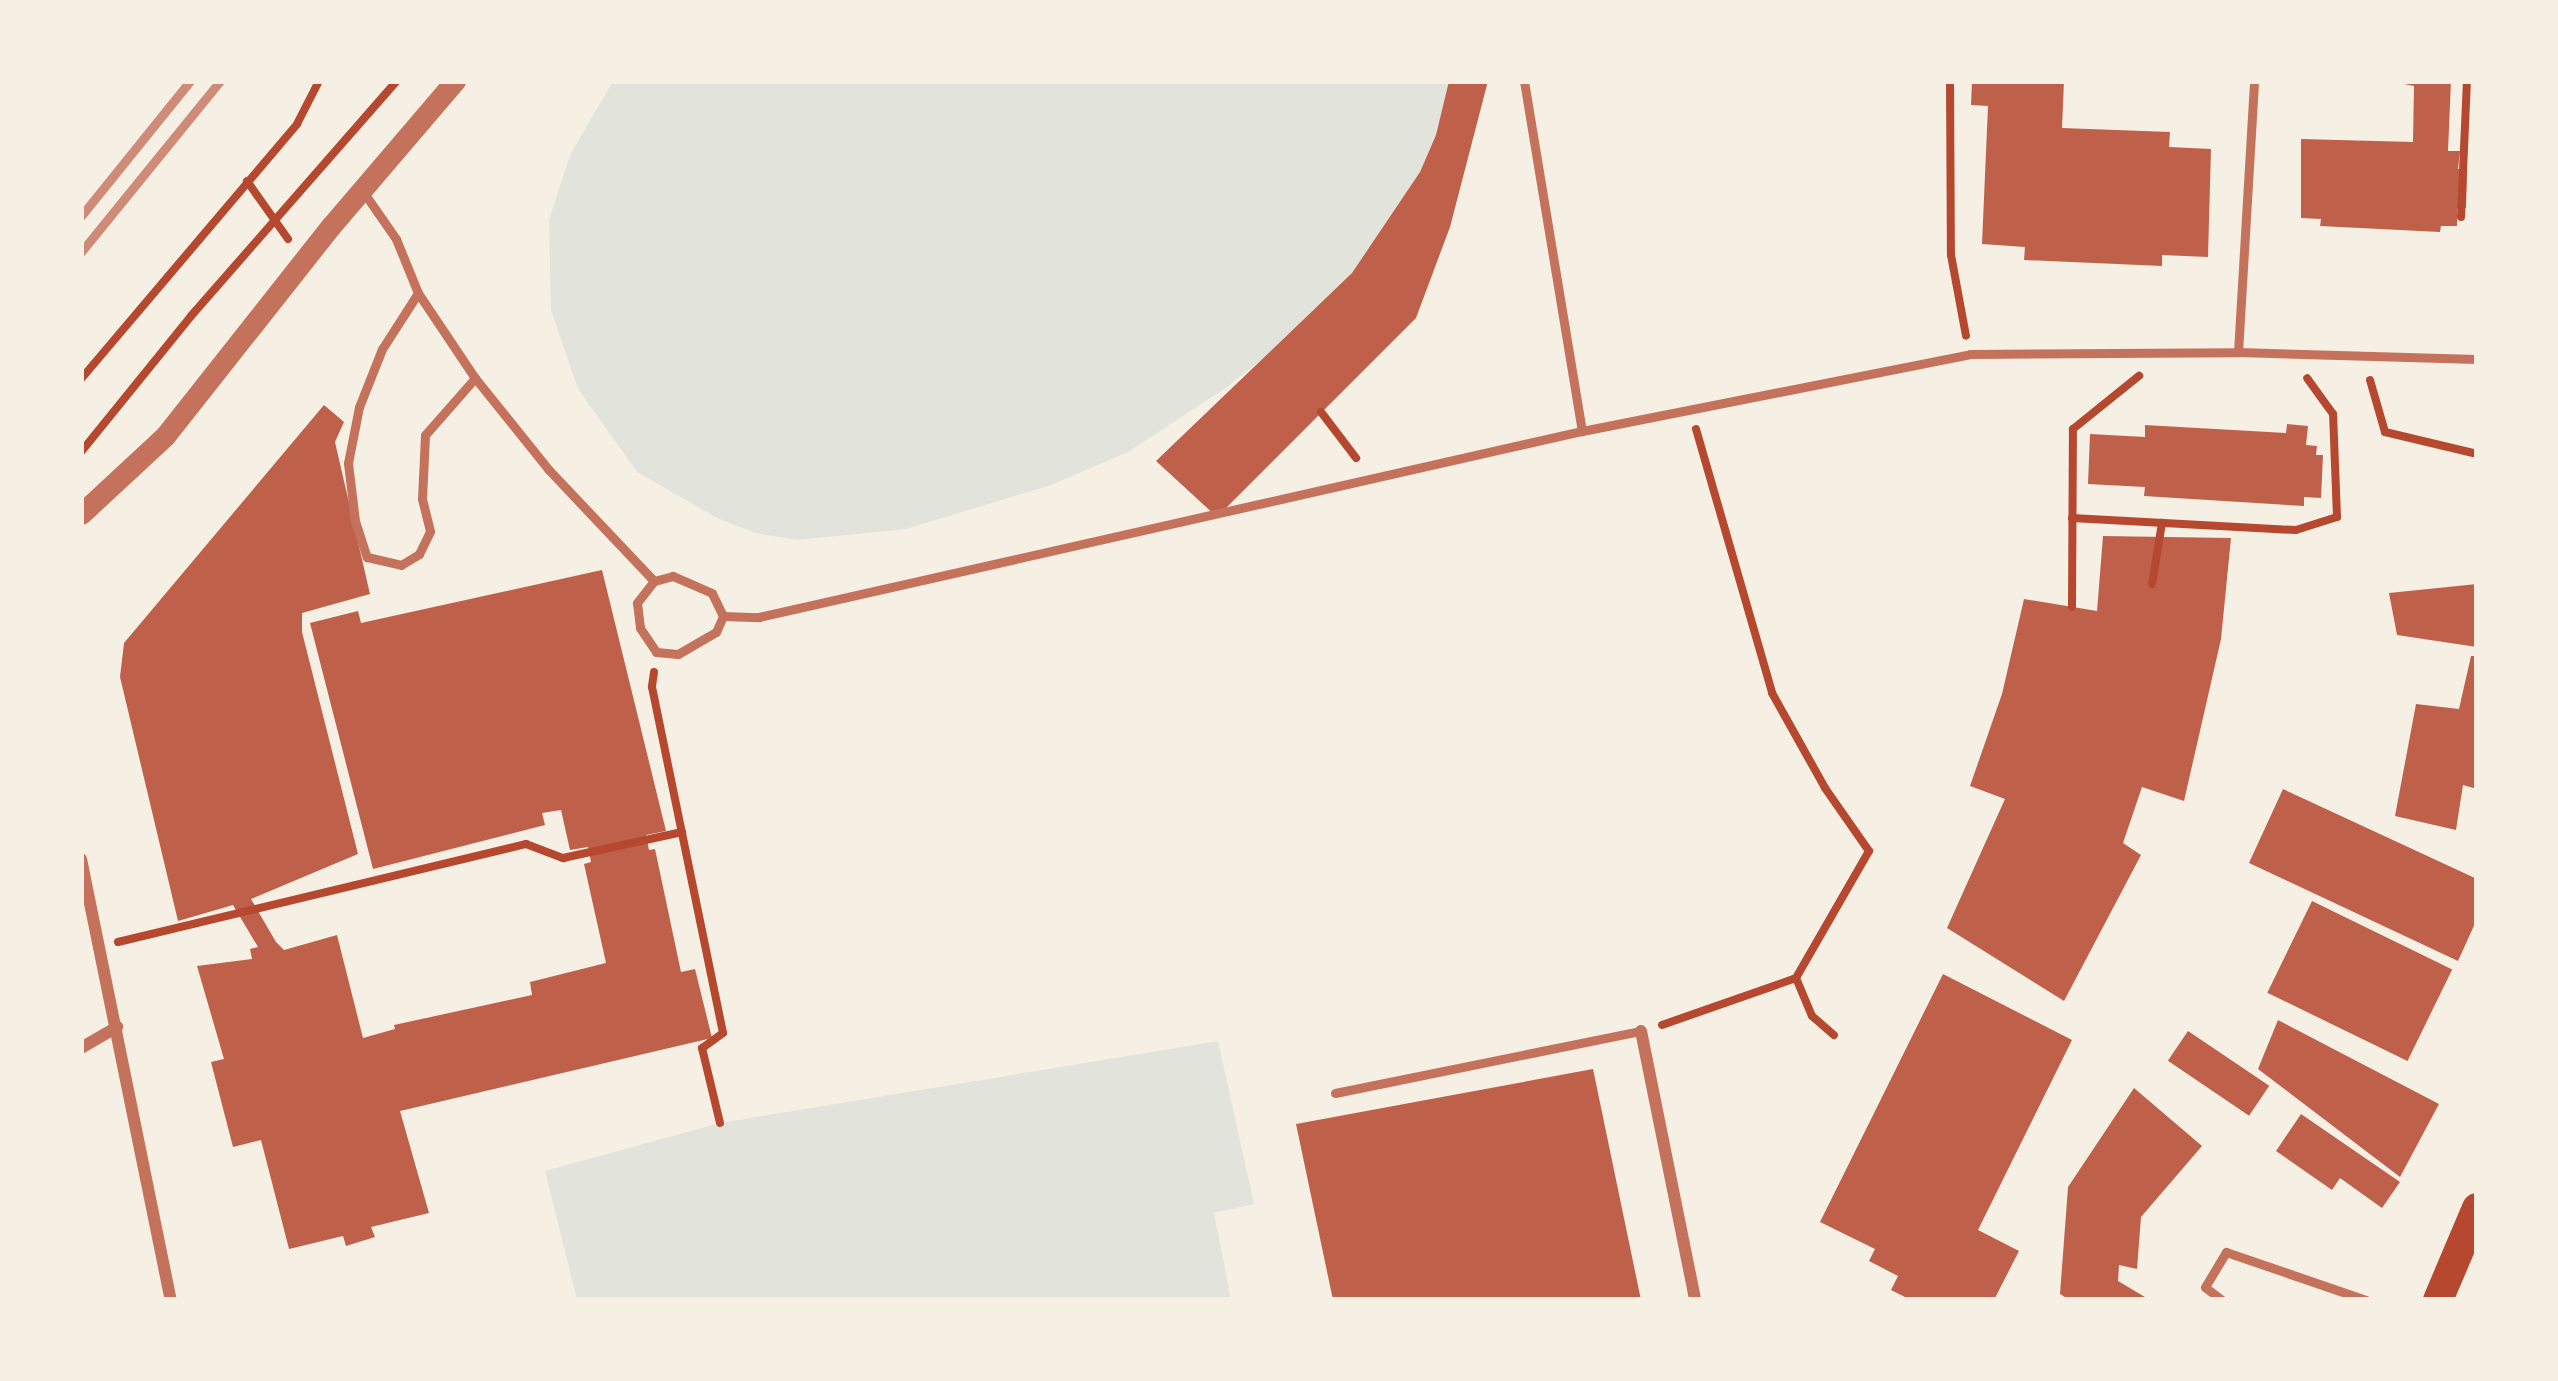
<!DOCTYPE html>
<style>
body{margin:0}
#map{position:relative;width:2558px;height:1381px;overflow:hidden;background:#f6efe4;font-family:Overpass,sans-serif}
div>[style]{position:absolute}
.green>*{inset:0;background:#e2e4dc}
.building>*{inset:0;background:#bf614a;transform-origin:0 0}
.path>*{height:8px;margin:-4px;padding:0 4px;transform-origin:4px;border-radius:4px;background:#b5482f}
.service>*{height:9px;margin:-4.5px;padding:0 4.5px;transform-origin:4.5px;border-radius:4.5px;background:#c5725c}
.minor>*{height:12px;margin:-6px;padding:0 6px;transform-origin:6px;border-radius:6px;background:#c5725c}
.tertiary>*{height:21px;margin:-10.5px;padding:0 10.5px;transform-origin:10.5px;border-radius:10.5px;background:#c5725c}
.primary>*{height:30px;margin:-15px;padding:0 15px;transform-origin:15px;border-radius:15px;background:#b5482f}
.rail>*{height:9px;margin:-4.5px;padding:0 4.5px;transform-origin:4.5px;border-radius:4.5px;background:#cf8b77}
span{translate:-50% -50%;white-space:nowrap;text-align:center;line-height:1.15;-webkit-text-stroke:12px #f6efe4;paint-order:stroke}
.frame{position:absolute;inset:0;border:84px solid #f6efe4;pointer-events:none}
</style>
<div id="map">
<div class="green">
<i style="clip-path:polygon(613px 81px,1449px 81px,1436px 135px,1420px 172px,1352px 273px,1293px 335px,1224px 389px,1128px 452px,1051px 485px,906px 529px,797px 540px,755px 533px,717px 518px,637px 472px,578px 389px,551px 310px,549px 220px,570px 155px)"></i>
<i style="clip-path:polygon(1218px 1041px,1254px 1204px,1214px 1213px,1231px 1300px,577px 1300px,545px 1171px,720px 1123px)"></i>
</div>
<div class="building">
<i style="clip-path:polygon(1449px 81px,1488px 81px,1450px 227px,1416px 318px,1217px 517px,1156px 461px,1352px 273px,1420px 172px,1436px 135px)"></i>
<i style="clip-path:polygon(1972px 81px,2064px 81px,2062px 128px,2170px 132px,2169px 147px,2211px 149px,2208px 257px,2162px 255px,2162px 266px,2024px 260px,2025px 247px,1982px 244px,1988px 106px,1971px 105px)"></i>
<i style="clip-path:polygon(2390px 81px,2451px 81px,2448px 151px,2460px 151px,2458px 169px,2467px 169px,2466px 208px,2457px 209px,2457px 226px,2441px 226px,2440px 232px,2320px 226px,2321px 219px,2301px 218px,2301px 139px,2413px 142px,2414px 86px)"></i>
<i style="clip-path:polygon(324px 405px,344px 422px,335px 442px,370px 594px,302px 613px,302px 632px,358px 854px,251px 899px,276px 942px,284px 950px,337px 935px,363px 1038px,395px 1029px,394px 1025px,532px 995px,530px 982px,606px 963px,584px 864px,591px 862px,588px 847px,570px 850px,561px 810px,542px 813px,545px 825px,373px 869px,310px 623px,358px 611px,361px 623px,602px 570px,666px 831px,646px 835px,649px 850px,655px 849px,681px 972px,695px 969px,712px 1038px,400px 1111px,429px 1213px,371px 1227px,375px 1237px,346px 1246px,343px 1236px,289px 1249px,261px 1140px,233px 1147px,211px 1062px,224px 1059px,197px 966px,252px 959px,250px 949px,258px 947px,233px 905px,178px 921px,120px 677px,124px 643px)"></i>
<i style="clip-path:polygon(2287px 424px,2308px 426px,2306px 445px,2317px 446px,2316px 455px,2323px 455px,2321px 498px,2304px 497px,2304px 506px,2144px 496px,2145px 487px,2088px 484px,2090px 434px,2145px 437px,2145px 425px,2286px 433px)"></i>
<i style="clip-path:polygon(2103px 536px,2231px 538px,2221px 639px,2184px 801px,2142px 787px,2123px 843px,2141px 855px,2064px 1001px,1947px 928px,2005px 799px,1970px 786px,2002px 694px,2024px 599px,2097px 611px)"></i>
<i style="clip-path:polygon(2477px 584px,2477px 647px,2397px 635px,2389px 593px)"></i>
<i style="clip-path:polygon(2471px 656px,2477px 656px,2477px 789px,2463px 785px,2456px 830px,2395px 816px,2416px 704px,2459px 709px)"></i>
<i style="clip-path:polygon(2283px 789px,2477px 879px,2477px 919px,2458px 961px,2249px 863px)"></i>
<i style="left:2312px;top:901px;width:156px;height:102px;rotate:26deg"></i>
<i style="clip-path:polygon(1943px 974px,2072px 1040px,1978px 1230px,2019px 1251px,1994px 1300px,1911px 1300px,1891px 1290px,1898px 1276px,1869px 1261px,1875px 1249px,1820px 1222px)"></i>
<i style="clip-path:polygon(2278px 1020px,2439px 1104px,2400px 1177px,2258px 1069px)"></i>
<i style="left:2188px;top:1031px;width:98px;height:36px;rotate:34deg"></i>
<i style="clip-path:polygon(1593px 1069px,1641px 1300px,1333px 1300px,1296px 1124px)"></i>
<i style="clip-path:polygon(2134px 1088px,2202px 1146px,2141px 1217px,2137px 1269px,2119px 1265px,2118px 1281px,2150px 1300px,2070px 1300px,2060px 1294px,2068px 1187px)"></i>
<i style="clip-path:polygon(2301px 1114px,2400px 1182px,2382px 1208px,2340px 1178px,2332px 1190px,2276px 1151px)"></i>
</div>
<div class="path">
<i style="left:1950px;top:81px;width:174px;rotate:89.7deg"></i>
<i style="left:1951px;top:255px;width:82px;rotate:79.5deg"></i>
<i style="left:247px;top:181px;width:71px;rotate:54.7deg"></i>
<i style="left:2461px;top:217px;width:136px;rotate:-87.5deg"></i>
<i style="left:81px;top:379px;width:334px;rotate:-49.7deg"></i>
<i style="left:297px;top:124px;width:48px;rotate:-62.9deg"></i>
<i style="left:2370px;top:380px;width:54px;rotate:73.9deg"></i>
<i style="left:2385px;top:432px;width:95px;rotate:13.4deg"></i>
<i style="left:1321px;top:412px;width:58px;rotate:52.7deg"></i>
<i style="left:1696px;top:429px;width:275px;rotate:73.9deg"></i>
<i style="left:1772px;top:693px;width:109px;rotate:60.8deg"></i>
<i style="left:1825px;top:788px;width:77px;rotate:55.1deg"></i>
<i style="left:1869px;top:851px;width:146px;rotate:119.9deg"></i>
<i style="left:1796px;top:978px;width:41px;rotate:67.2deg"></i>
<i style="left:1812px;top:1016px;width:29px;rotate:41deg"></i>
<i style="left:81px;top:452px;width:175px;rotate:-51deg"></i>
<i style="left:191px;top:316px;width:313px;rotate:-48.8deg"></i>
<i style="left:2072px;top:518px;width:224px;rotate:3.1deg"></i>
<i style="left:2296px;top:530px;width:43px;rotate:-17.6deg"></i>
<i style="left:2337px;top:517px;width:103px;rotate:-92.2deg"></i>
<i style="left:2333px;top:414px;width:44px;rotate:-125.8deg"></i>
<i style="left:2152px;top:584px;width:62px;rotate:-80.7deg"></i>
<i style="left:2072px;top:607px;width:178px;rotate:-89.7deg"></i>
<i style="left:2073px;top:429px;width:85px;rotate:-38.8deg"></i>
<i style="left:654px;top:672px;width:15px;rotate:98deg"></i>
<i style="left:652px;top:687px;width:353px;rotate:78.4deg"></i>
<i style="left:723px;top:1033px;width:26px;rotate:144deg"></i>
<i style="left:702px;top:1048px;width:77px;rotate:76.5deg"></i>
<i style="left:118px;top:942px;width:420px;rotate:-13.5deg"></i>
<i style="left:526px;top:844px;width:40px;rotate:21deg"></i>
<i style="left:563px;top:858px;width:122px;rotate:-12.3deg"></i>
<i style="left:1662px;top:1025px;width:142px;rotate:-19.3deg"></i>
</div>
<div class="service">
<i style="left:1524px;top:81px;width:355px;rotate:80.6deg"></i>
<i style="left:362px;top:190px;width:60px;rotate:55.2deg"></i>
<i style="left:396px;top:239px;width:58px;rotate:67.8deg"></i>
<i style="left:418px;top:293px;width:102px;rotate:56.2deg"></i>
<i style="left:475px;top:378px;width:118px;rotate:51.2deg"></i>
<i style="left:549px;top:470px;width:153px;rotate:46.6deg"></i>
<i style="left:418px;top:293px;width:67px;rotate:122.7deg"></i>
<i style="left:382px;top:349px;width:62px;rotate:111.6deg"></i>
<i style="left:359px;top:407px;width:57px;rotate:101.1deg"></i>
<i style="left:348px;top:463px;width:58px;rotate:83.1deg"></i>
<i style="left:355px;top:521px;width:38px;rotate:72deg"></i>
<i style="left:367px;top:557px;width:35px;rotate:13deg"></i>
<i style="left:401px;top:565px;width:21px;rotate:-31deg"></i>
<i style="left:419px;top:554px;width:25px;rotate:-64deg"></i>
<i style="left:430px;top:531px;width:33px;rotate:-104deg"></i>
<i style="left:422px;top:499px;width:64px;rotate:-87.3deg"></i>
<i style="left:425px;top:435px;width:76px;rotate:-48.7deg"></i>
<i style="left:2238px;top:352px;width:271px;rotate:-86.6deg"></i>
<i style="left:723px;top:616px;width:25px;rotate:-116deg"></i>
<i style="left:712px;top:593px;width:43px;rotate:-156.4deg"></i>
<i style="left:673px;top:576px;width:20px;rotate:165deg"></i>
<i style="left:654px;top:581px;width:28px;rotate:128deg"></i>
<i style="left:637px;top:603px;width:25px;rotate:83deg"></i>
<i style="left:640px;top:628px;width:29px;rotate:56deg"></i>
<i style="left:656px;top:652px;width:22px;rotate:5deg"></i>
<i style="left:678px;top:654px;width:44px;rotate:-30.1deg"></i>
<i style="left:716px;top:632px;width:17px;rotate:-66deg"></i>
<i style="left:723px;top:616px;width:36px;rotate:2deg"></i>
<i style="left:759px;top:617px;width:844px;rotate:-12.74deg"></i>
<i style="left:1582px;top:431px;width:396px;rotate:-11.2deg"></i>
<i style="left:1970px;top:354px;width:268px;rotate:-0.4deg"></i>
<i style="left:2238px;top:352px;width:239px;rotate:1.7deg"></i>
<i style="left:1335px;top:1093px;width:312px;rotate:-11.5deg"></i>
<i style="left:2222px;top:1300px;width:21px;rotate:-143deg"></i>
<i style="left:2205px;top:1287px;width:41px;rotate:-59deg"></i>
<i style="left:2226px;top:1252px;width:148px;rotate:18.9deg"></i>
</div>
<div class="minor">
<i style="left:81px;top:859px;width:450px;rotate:78.5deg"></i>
<i style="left:1641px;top:1031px;width:274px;rotate:78.6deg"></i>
<i style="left:81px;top:1048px;width:42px;rotate:-30.3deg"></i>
</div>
<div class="tertiary">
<i style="left:81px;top:514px;width:115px;rotate:-42.9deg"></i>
<i style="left:165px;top:436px;width:268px;rotate:-51.7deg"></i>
<i style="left:331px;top:226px;width:191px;rotate:-49.5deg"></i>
</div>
<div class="primary">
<i style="left:2438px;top:1300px;width:100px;rotate:-67deg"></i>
</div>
<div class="rail">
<i style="left:81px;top:216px;width:174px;rotate:-51.1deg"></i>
<i style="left:81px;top:252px;width:220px;rotate:-50.9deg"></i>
</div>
<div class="frame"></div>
</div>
